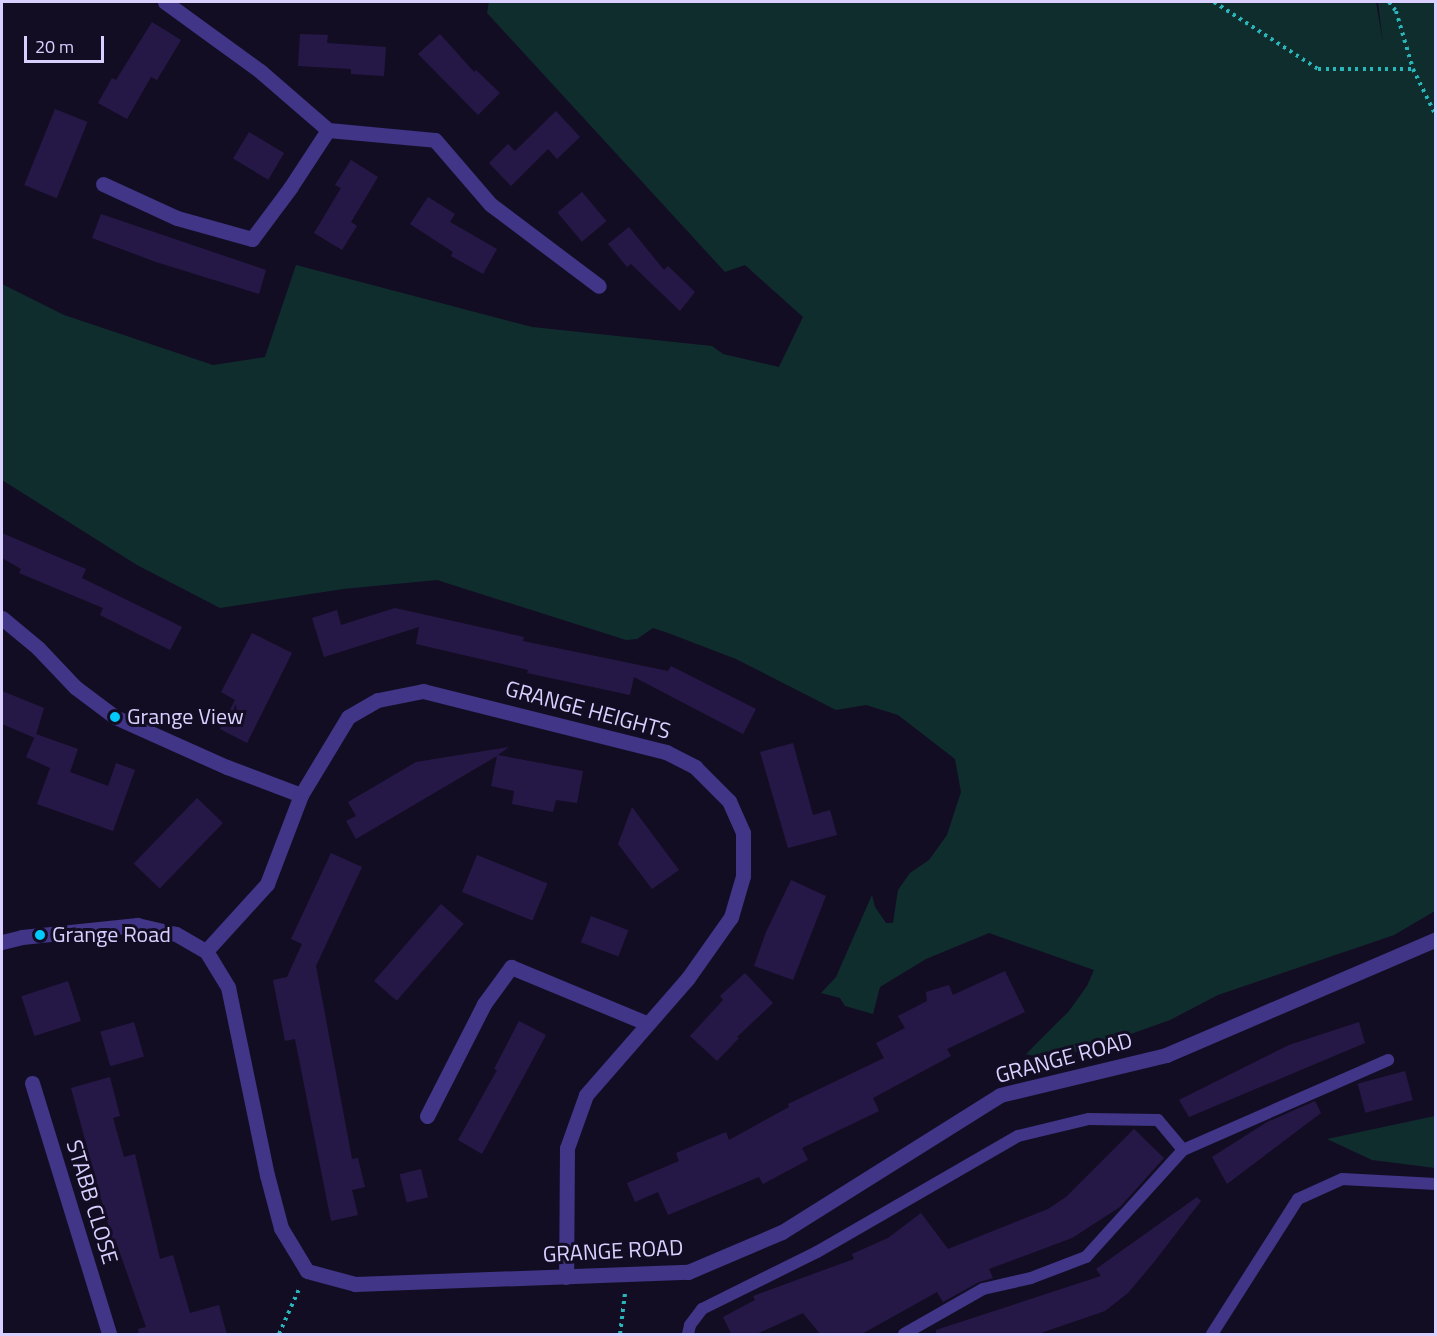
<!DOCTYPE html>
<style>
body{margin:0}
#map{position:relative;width:1437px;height:1336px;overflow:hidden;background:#130d24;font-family:"Titillium Web",sans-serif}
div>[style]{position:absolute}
.green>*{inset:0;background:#102d2e}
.building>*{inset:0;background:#261846;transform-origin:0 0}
.path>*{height:4px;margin-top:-2px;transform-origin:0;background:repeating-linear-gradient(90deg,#28b6bb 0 3px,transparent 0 7.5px)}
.lane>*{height:12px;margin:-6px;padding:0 6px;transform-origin:6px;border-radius:6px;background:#403586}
.street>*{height:15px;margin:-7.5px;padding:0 7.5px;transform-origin:7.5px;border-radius:7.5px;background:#403586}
.dots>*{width:16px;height:16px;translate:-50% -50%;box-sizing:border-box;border:3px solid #130d24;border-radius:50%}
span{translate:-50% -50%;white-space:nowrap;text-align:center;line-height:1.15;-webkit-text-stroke:6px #130d24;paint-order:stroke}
.street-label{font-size:22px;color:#dad0ff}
.poi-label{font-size:22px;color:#dad0ff}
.left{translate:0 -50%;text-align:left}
.frame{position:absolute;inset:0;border:3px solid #dad0ff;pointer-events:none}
.scale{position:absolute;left:24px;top:36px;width:80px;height:27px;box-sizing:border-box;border:3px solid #dad0ff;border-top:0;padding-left:8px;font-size:18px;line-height:21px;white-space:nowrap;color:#dad0ff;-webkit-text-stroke:4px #130d24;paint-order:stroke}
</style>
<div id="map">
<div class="green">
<i style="clip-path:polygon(489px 2px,1376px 2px,1383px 43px,1378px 2px,1435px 2px,1435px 911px,1394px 935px,1218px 995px,1170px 1020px,1100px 1045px,1048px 1060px,1026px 1054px,1069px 1011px,1087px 986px,1094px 970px,989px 933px,926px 959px,880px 987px,873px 1014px,845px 1006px,840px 998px,821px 993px,836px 977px,872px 895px,875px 907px,886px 923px,893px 923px,898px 890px,910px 873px,929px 860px,947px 835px,961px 792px,955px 759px,898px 715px,866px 705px,836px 710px,736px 659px,668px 633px,653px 628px,637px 639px,626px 640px,437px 580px,343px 589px,220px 608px,137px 565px,2px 480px,2px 284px,64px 315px,213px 365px,265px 357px,296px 265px,532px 327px,712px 346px,723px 354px,779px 367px,803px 317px,745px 265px,725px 272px,487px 13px)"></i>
<i style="clip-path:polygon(1435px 1116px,1435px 1168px,1372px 1160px,1327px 1139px)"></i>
</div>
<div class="building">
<i style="clip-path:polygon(152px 22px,181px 40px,157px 80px,151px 77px,127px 119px,98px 103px,112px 78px,116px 80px)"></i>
<i style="clip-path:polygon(300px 34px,328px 35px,327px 43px,386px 47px,384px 76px,351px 74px,351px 69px,298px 66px)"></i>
<i style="clip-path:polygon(440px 34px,474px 72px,476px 70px,500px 93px,478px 115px,418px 54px)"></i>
<i style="left:55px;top:109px;width:35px;height:82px;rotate:22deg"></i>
<i style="clip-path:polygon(556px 111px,580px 137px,557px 159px,548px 149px,511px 186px,489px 163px,508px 144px,515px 151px)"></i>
<i style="left:249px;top:132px;width:41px;height:31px;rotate:31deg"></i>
<i style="clip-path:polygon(351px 160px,378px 177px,351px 222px,357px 226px,342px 250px,314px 233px,341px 188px,335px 185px)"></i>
<i style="left:582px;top:192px;width:38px;height:32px;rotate:50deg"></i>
<i style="clip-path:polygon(428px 197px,455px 214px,450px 222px,497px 249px,483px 274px,451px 256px,453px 252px,410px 224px)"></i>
<i style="clip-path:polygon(101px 214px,266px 270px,259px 294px,156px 262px,92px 238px)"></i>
<i style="clip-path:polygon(629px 227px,664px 270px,668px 266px,695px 292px,680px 311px,631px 264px,627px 267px,608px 244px)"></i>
<i style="clip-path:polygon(2px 533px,86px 569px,82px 578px,182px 627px,170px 650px,100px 615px,103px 608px,19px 573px,21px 569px,2px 558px)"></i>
<i style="clip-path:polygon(395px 608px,524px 637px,523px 641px,668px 671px,671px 666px,756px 709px,743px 734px,634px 677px,630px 695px,527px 673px,528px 670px,416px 644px,419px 627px,324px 657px,312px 618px,337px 610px,341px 625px)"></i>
<i style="clip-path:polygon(252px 633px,292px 653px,247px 743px,220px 729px,235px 700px,221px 692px)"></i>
<i style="clip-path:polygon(2px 691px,44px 708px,35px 738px,2px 724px)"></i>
<i style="clip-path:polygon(36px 734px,78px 749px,70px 772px,108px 786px,116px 763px,135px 770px,113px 831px,37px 804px,50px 768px,26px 757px)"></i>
<i style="clip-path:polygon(793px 743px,813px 815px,830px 810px,837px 835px,788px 848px,760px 752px)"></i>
<i style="clip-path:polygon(509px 747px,498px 755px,583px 771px,577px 803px,556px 800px,553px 812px,512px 804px,514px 791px,491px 786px,497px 756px,356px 839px,346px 821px,356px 816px,348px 802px,416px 762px)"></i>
<i style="left:197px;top:798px;width:36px;height:91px;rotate:44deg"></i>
<i style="clip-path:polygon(632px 807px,679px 870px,652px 889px,618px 844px)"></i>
<i style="clip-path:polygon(331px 853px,362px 867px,316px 966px,352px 1159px,358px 1158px,365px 1187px,352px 1190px,358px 1215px,331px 1221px,295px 1039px,285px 1041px,273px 980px,287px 977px,302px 944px,291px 939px)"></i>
<i style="left:477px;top:855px;width:76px;height:40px;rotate:22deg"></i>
<i style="clip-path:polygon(791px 880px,826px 896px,793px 980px,754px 966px,766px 932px)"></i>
<i style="left:441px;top:904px;width:30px;height:102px;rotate:41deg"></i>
<i style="left:591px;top:916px;width:40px;height:28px;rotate:21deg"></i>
<i style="clip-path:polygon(1005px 971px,1025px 1012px,947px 1049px,951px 1056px,873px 1098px,879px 1111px,802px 1148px,808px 1160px,763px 1184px,759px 1177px,668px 1215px,658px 1192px,635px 1202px,627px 1183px,679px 1161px,676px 1153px,726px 1132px,729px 1140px,789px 1107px,788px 1104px,884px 1058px,876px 1043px,905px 1028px,898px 1016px,927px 1001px,926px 992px,949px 985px,953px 995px)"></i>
<i style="clip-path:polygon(745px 973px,773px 1003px,737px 1037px,739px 1038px,717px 1061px,690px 1036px,723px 1000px,720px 996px)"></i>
<i style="left:68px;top:981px;width:42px;height:49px;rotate:72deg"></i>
<i style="clip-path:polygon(519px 1021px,546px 1035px,482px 1154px,458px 1140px,497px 1070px,494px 1069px)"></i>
<i style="left:134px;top:1022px;width:36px;height:35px;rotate:74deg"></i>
<i style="clip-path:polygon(1359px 1022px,1365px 1043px,1189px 1117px,1179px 1100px,1289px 1045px)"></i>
<i style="left:1405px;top:1071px;width:30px;height:49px;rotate:75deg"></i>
<i style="clip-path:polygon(110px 1077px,120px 1116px,113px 1118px,124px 1157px,135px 1154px,160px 1259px,173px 1255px,190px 1313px,219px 1305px,227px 1335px,139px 1335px,138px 1329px,146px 1327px,115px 1239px,112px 1239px,71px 1088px)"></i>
<i style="clip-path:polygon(1315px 1101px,1321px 1113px,1227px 1184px,1212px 1157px,1267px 1122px)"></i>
<i style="clip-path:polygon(1134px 1129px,1164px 1158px,1120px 1207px,1072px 1238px,989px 1269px,993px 1278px,979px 1282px,943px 1302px,937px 1292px,860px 1335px,821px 1335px,803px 1313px,754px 1335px,732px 1335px,723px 1317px,755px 1300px,753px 1296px,854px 1259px,852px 1254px,888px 1238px,921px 1213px,948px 1249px,1048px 1209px,1066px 1197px)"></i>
<i style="left:421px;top:1169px;width:29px;height:22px;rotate:76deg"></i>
<i style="clip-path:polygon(1197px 1197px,1201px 1201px,1154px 1262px,1128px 1293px,1105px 1311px,1035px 1335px,936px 1335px,936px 1330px,1101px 1276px,1096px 1269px)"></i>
</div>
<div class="path">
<i style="left:1214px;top:2px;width:124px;rotate:32.8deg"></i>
<i style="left:1318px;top:69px;width:95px"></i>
<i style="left:1389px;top:2px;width:11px;rotate:52deg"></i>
<i style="left:1396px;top:11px;width:60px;rotate:73.7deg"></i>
<i style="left:1413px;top:69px;width:52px;rotate:63.9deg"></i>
<i style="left:279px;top:1334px;width:49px;rotate:-66deg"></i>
<i style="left:620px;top:1334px;width:41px;rotate:-83deg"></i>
</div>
<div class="lane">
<i style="left:688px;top:1334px;width:9px;rotate:-77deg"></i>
<i style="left:690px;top:1325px;width:20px;rotate:-53deg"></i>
<i style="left:702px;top:1309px;width:128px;rotate:-26.4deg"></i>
<i style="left:817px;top:1252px;width:232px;rotate:-30deg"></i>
<i style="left:1018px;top:1136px;width:73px;rotate:-13.5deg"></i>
<i style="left:1089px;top:1119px;width:69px;rotate:0.8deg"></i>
<i style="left:1158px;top:1120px;width:39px;rotate:50deg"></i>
<i style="left:904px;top:1334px;width:91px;rotate:-29.7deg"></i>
<i style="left:983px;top:1289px;width:49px;rotate:-12.9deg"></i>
<i style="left:1031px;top:1278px;width:59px;rotate:-20.9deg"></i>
<i style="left:1086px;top:1257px;width:144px;rotate:-47.8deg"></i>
<i style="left:1183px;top:1150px;width:224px;rotate:-23.7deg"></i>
<i style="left:1212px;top:1334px;width:160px;rotate:-57.5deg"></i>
<i style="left:1298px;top:1199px;width:48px;rotate:-24.4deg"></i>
<i style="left:1342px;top:1179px;width:94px;rotate:3deg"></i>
</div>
<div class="street">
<i style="left:165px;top:2px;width:117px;rotate:36deg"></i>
<i style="left:260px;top:71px;width:90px;rotate:40.9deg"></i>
<i style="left:328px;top:130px;width:107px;rotate:5.3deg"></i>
<i style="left:435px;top:140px;width:84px;rotate:49.3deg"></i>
<i style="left:490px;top:204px;width:136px;rotate:37deg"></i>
<i style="left:103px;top:184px;width:81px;rotate:24.7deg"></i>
<i style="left:177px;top:218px;width:78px;rotate:15.6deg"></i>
<i style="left:252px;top:239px;width:64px;rotate:-53.3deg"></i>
<i style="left:290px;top:188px;width:69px;rotate:-56.8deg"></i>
<i style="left:2px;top:618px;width:47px;rotate:39.8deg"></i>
<i style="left:38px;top:648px;width:54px;rotate:46.5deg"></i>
<i style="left:75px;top:687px;width:50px;rotate:36.9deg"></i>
<i style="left:115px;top:717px;width:123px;rotate:24.1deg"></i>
<i style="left:227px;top:767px;width:79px;rotate:20.7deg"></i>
<i style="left:2px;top:942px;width:21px;rotate:-14deg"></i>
<i style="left:22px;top:937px;width:116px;rotate:-6deg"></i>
<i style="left:137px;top:925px;width:40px;rotate:13deg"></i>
<i style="left:176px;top:934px;width:34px;rotate:30deg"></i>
<i style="left:206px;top:951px;width:42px;rotate:58.6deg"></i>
<i style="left:228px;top:987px;width:192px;rotate:78.3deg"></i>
<i style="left:267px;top:1175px;width:55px;rotate:75.2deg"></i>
<i style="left:281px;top:1228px;width:50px;rotate:58.8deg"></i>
<i style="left:307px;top:1271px;width:50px;rotate:15.2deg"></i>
<i style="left:355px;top:1284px;width:333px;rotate:-2.1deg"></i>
<i style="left:688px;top:1272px;width:102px;rotate:-23.1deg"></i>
<i style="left:782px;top:1232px;width:257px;rotate:-32.1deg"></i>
<i style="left:1000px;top:1095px;width:171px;rotate:-13.5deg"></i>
<i style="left:1166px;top:1055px;width:294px;rotate:-23.2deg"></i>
<i style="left:206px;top:951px;width:91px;rotate:-47.7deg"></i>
<i style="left:267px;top:884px;width:95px;rotate:-69.1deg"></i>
<i style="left:301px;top:795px;width:91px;rotate:-58.9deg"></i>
<i style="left:348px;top:717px;width:34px;rotate:-30deg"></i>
<i style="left:378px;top:700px;width:46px;rotate:-11.3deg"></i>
<i style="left:423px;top:691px;width:251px;rotate:14.1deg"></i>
<i style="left:666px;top:752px;width:33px;rotate:27deg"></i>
<i style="left:695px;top:767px;width:48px;rotate:45deg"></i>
<i style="left:729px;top:801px;width:35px;rotate:66deg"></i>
<i style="left:743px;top:833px;width:43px;rotate:90deg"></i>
<i style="left:743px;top:876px;width:43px;rotate:106.3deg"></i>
<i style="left:731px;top:917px;width:75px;rotate:125.2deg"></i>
<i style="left:688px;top:978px;width:155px;rotate:131.1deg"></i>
<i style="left:586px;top:1095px;width:56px;rotate:109.7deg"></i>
<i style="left:567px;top:1148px;width:129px;rotate:90.4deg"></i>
<i style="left:32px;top:1083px;width:263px;rotate:72.9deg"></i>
<i style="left:427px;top:1116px;width:126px;rotate:-63deg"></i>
<i style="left:484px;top:1004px;width:46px;rotate:-53.9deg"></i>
<i style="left:511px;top:967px;width:146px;rotate:22.5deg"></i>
</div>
<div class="dots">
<i style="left:115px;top:717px;background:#00cafb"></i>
<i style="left:40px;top:935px;background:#00cafb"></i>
</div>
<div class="street-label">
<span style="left:588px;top:710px;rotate:15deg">GRANGE HEIGHTS</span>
<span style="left:1064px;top:1058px;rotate:-15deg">GRANGE ROAD</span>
<span style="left:92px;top:1202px;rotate:73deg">STABB CLOSE</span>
<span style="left:613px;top:1251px;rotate:-3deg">GRANGE ROAD</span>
</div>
<div class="poi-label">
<span class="left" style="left:127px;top:717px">Grange View</span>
<span class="left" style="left:52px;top:935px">Grange Road</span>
</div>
<div class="frame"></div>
<div class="scale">20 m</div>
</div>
